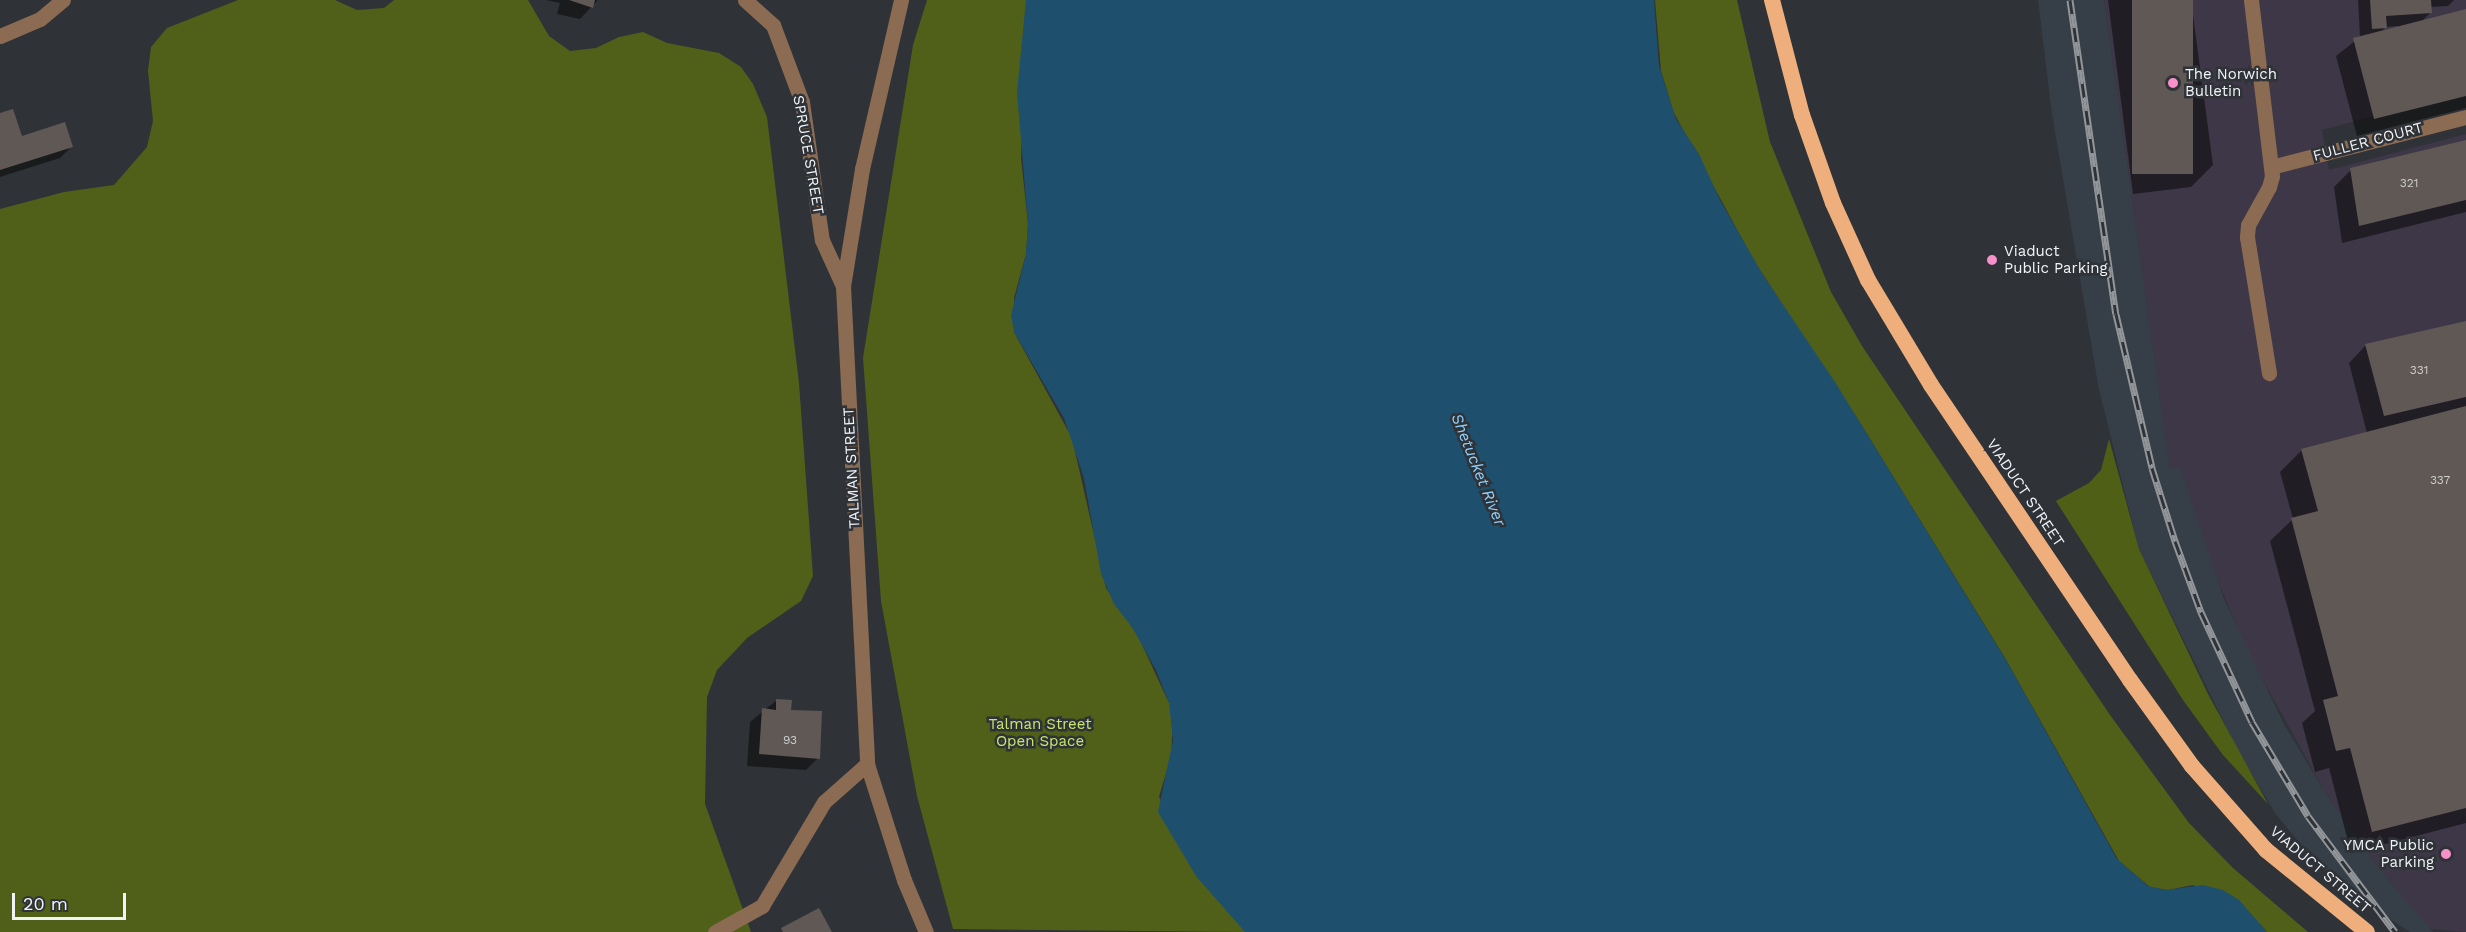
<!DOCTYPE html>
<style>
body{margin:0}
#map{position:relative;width:2466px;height:932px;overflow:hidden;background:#2f3338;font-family:"Work Sans",sans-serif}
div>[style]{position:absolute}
.commercial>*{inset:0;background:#3e3747}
.built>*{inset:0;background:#363e48}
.green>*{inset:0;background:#505f16}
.forest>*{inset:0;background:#506018}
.water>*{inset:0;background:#1e506e}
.shadow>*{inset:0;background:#0007}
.building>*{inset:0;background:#5f5855;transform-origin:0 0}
.service>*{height:15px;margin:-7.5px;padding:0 7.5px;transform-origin:7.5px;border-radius:7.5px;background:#8b6b52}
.minor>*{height:15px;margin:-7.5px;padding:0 7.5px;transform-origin:7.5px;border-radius:7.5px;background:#8b6b52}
.trunk>*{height:16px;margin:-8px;padding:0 8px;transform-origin:8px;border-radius:8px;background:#eeaf7c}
.rail>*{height:7px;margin-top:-3.5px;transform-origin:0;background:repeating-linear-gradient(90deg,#2f3338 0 14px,#929699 0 28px);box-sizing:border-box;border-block:2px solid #929699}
.dots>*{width:16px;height:16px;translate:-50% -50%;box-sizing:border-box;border:3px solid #2f3338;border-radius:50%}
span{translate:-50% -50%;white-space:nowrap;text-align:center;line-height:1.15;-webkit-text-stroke:5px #2f3338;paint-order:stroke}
.number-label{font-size:12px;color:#cccdce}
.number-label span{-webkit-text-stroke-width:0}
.poi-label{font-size:15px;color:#f1f4f7}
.left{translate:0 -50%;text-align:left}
.right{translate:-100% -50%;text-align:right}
.street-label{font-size:15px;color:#f1f4f7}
.park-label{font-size:15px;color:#c8e66d}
.water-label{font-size:16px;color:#8ecffb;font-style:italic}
.scale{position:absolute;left:12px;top:893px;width:114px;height:27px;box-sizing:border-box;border:3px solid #f1f4f7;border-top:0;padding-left:8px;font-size:18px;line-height:21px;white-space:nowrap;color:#f1f4f7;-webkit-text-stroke:4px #2f3338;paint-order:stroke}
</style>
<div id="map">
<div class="commercial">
<i style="clip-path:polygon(2104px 0,2466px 0,2466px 91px,2322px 130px,2329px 170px,2466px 134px,2466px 932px,2429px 929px,2379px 868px,2325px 792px,2248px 653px,2210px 562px,2180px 468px,2170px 470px)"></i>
</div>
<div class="built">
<i style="clip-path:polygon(2038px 0,2104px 0,2170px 469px,2180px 467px,2224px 599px,2284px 724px,2325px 792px,2379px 868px,2433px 932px,2410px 932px,2361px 900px,2312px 858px,2275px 813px,2236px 747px,2139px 549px,2099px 390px,2052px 114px)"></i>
</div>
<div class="green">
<i style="clip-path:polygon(2109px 439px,2139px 549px,2208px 694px,2268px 804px,2223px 755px,2183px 700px,2056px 501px,2089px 483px,2101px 470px)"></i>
</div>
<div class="forest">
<i style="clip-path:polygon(238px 0,335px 0,357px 10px,384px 8px,394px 0,528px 0,549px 36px,570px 51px,596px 48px,619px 37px,643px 32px,667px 43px,719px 53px,741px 67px,753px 84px,767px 117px,799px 383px,813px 576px,801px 601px,747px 638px,717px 670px,707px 697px,705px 804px,751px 932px,0 932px,0 209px,64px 192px,114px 185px,147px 147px,153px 121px,148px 71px,151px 47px,167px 28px)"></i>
<i style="clip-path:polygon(927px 0,1027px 0,1021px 158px,1028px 224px,1026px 254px,1014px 298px,1014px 332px,1072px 438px,1106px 588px,1138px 636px,1169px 703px,1173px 719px,1171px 756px,1159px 797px,1246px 932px,953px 929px,917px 796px,881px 601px,863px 358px,913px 45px)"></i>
<i style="clip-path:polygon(1655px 0,1737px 0,1770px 142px,1831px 292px,1862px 346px,2110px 715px,2189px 823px,2233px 868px,2308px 932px,2267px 932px,2261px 925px,2193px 885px,2168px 890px,2150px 887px,2119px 861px,2005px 658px,1859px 421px,1754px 261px,1674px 113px,1661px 71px)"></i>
</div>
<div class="water">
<i style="clip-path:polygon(1026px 0,1654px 0,1659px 66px,1676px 119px,1699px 154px,1721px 202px,1763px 275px,1835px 382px,2007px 662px,2117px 859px,2148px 886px,2166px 890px,2203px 885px,2223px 890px,2239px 900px,2267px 932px,1245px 932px,1196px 876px,1158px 812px,1173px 740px,1169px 703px,1156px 670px,1132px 627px,1114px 604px,1101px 574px,1084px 478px,1064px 418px,1014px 332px,1011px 315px,1026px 254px,1028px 224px,1017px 92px)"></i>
</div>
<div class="shadow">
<i style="clip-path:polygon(546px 0,598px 0,580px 19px,557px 14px,560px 3px)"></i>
<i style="clip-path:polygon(2108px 0,2191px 0,2213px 165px,2191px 187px,2133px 194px)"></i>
<i style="clip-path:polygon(evenodd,2358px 0,2454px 0,2448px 6px,2430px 7px,2430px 13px,2421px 22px,2466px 10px,2466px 108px,2357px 136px,2336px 56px,2360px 37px,2358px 0,2398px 26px,2398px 28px,2382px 32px,2385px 27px,2398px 26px)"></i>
<i style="clip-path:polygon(0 115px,21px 138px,72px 146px,60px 158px,0 177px)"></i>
<i style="clip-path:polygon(2466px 141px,2466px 212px,2342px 243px,2334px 187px,2351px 170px)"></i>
<i style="clip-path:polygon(2466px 323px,2466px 823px,2351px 853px,2329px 768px,2315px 772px,2302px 723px,2315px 711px,2270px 541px,2293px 519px,2280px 472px,2302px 450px,2367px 433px,2349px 363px,2366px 345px)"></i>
<i style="clip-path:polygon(777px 700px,789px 711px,818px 758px,806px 770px,747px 766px,750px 722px)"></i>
</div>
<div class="building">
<i style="clip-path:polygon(569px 0,595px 0,593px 8px)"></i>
<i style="left:2132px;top:0;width:61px;height:174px"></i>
<i style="clip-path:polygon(2370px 0,2431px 0,2432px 13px,2386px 16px,2387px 28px,2372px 29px)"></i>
<i style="clip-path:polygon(2466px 9px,2466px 96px,2374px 119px,2353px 38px)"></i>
<i style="clip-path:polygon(13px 109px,22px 136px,65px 122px,73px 147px,0 170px,0 113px)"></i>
<i style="clip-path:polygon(2466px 140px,2466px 200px,2359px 226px,2350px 168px)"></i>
<i style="clip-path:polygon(2466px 321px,2466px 397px,2384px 416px,2365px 344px)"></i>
<i style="clip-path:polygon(2466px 406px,2466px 808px,2372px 832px,2350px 748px,2336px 751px,2323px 700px,2338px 696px,2291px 518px,2318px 511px,2301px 449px)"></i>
<i style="clip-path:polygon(776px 699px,792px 700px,791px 710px,822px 711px,820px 759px,759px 754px,762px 708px,776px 710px)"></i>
<i style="clip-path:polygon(819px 908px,832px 932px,783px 932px,781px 928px)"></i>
</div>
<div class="service">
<i style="left:2251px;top:0;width:177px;rotate:83.2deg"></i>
<i style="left:2272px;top:176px;width:11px;rotate:105deg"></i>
<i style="left:2269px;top:187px;width:43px;rotate:118.9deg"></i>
<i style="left:2248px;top:225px;width:12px;rotate:95deg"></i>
<i style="left:2247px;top:237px;width:138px;rotate:80.8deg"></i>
</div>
<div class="minor">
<i style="left:745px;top:0;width:38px;rotate:42deg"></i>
<i style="left:773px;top:25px;width:82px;rotate:69.4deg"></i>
<i style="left:802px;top:102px;width:139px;rotate:81.8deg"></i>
<i style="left:822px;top:240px;width:51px;rotate:65.5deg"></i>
<i style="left:901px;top:0;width:173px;rotate:103deg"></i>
<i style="left:862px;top:169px;width:119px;rotate:99.2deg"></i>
<i style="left:843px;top:286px;width:479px;rotate:87.1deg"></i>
<i style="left:867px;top:764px;width:122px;rotate:72.3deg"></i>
<i style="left:904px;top:880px;width:56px;rotate:67.1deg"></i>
<i style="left:0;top:36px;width:43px;rotate:-23deg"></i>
<i style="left:40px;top:19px;width:30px;rotate:-40deg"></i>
<i style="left:2271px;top:167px;width:201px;rotate:-14.4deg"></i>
<i style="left:715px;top:932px;width:54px;rotate:-29deg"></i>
<i style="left:762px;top:906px;width:121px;rotate:-59.2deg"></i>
<i style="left:824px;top:802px;width:57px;rotate:-41.5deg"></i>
</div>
<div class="trunk">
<i style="left:1772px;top:0;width:119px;rotate:75.4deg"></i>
<i style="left:1802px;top:115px;width:93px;rotate:70.6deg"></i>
<i style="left:1833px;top:203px;width:85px;rotate:65.6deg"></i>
<i style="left:1868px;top:280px;width:122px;rotate:59deg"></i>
<i style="left:1931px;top:385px;width:356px;rotate:56deg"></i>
<i style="left:2130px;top:680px;width:106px;rotate:54.2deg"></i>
<i style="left:2192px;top:766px;width:112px;rotate:48.6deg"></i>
<i style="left:2266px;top:850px;width:130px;rotate:39.1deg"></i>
</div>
<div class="rail">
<i style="left:2070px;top:0;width:317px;rotate:81.7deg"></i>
<i style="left:2116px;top:314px;width:158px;rotate:76.8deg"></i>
<i style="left:2152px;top:468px;width:77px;rotate:72.5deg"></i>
<i style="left:2175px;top:541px;width:76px;rotate:69.9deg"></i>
<i style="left:2201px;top:612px;width:121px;rotate:65.1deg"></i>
<i style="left:2252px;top:722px;width:109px;rotate:59.2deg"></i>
<i style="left:2308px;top:816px;width:145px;rotate:53.1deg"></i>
</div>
<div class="dots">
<i style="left:2173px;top:83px;background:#f890ca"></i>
<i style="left:1992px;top:260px;background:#f890ca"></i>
<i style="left:2446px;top:854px;background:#f890ca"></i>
</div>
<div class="number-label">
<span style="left:2409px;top:184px">321</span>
<span style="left:2419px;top:371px">331</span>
<span style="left:2440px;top:481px">337</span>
<span style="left:790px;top:741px">93</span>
</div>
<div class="poi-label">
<span class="left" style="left:2185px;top:83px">The Norwich<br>Bulletin</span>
<span class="left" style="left:2004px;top:260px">Viaduct<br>Public Parking</span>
<span class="right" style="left:2434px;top:854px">YMCA Public<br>Parking</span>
</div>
<div class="street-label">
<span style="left:2368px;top:142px;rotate:-15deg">FULLER COURT</span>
<span style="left:808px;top:155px;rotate:80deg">SPRUCE STREET</span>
<span style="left:852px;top:468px;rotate:-93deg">TALMAN STREET</span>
<span style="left:2025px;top:493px;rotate:56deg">VIADUCT STREET</span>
<span style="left:2320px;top:870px;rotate:40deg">VIADUCT STREET</span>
</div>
<div class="park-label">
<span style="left:1040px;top:733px">Talman Street<br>Open Space</span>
</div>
<div class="water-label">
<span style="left:1478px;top:470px;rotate:68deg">Shetucket River</span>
</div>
<div class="scale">20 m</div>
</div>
